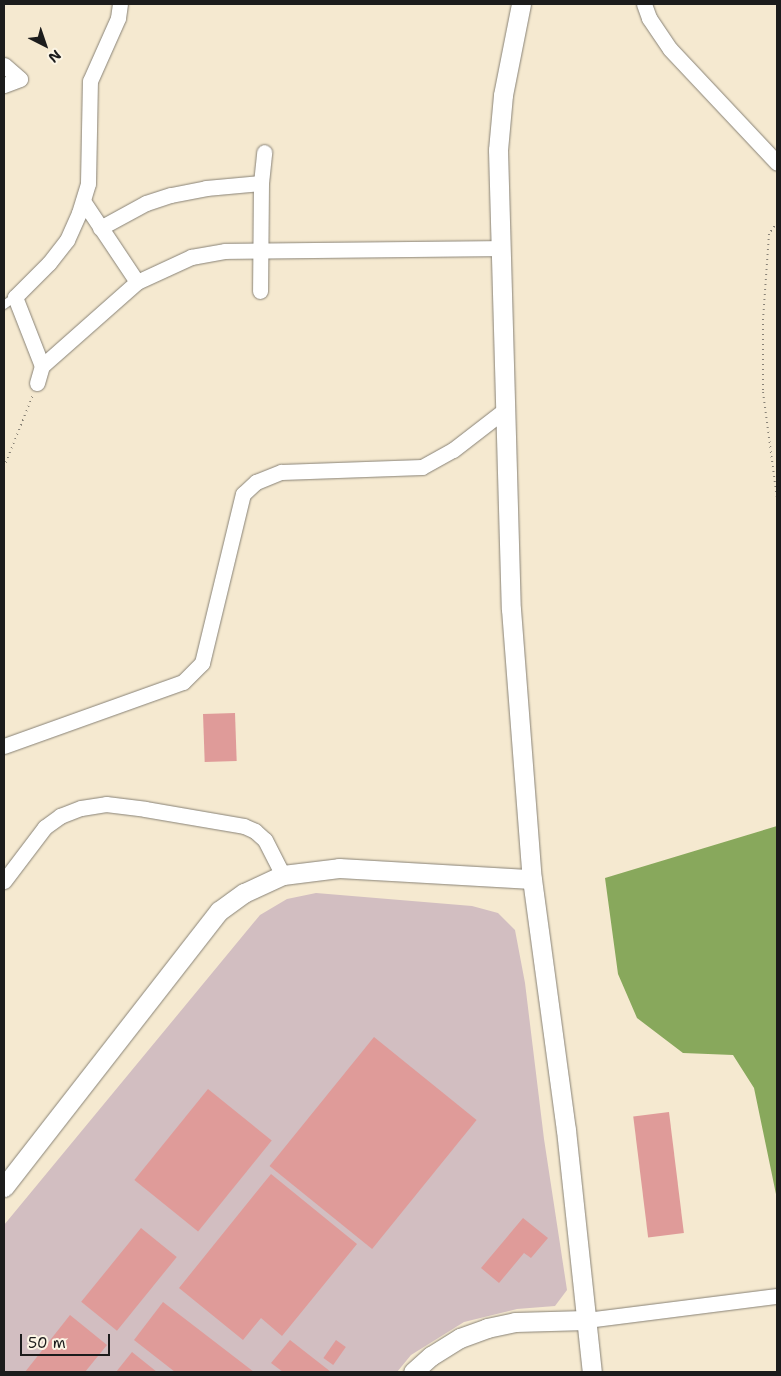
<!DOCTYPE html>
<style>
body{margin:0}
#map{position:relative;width:781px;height:1376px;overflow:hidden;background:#f5e9d0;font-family:"Shantell Sans",sans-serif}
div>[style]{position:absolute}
.industrial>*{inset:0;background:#d2bec1}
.forest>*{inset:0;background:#88a85c}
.building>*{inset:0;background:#df9b99;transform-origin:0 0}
.path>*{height:2px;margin-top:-1px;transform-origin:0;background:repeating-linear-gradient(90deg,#888276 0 1px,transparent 0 5px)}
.roads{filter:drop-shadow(0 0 1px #888276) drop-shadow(0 0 1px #888276)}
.service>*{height:8px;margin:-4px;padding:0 4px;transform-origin:4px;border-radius:4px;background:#fff}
.minor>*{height:15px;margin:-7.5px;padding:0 7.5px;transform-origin:7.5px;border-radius:7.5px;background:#fff}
.tertiary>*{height:19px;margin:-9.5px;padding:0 9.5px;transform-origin:9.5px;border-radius:9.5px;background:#fff}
span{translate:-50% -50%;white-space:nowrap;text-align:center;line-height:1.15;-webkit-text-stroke:4.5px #fcf5e5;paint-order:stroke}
.frame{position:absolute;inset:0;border:5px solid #1c1c1c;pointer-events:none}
.north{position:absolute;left:20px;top:20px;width:50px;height:50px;-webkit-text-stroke:4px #fcf5e5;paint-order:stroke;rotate:139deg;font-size:14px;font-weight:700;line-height:20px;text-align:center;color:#1c1c1c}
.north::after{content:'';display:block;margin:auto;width:18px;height:22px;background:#1c1c1c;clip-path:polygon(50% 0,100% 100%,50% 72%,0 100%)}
.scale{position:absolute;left:20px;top:1334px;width:90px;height:22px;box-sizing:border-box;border:2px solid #1c1c1c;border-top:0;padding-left:6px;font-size:15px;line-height:18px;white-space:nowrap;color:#1c1c1c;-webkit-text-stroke:4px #fcf5e5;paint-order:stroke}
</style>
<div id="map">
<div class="industrial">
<i style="clip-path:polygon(316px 893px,472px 906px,498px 913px,515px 930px,525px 983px,544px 1139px,567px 1290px,555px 1306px,517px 1309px,464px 1322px,411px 1355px,397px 1372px,4px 1372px,4px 1225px,260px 915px,287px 899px)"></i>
</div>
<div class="forest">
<i style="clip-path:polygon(777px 826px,777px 1199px,754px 1088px,733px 1055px,683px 1053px,637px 1018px,618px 974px,605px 878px)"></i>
</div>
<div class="building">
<i style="left:235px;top:713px;width:48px;height:32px;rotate:88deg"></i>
<i style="left:374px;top:1037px;width:132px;height:166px;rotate:39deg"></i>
<i style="left:208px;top:1089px;width:82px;height:117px;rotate:39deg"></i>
<i style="left:669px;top:1112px;width:122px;height:36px;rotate:83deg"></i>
<i style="clip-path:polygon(271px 1174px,357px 1244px,282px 1336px,261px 1318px,243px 1340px,179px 1288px)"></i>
<i style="clip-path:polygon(523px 1218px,548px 1238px,531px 1258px,524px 1253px,499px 1283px,481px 1268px)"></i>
<i style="left:141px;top:1228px;width:46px;height:95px;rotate:39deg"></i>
<i style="clip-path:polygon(163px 1302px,254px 1372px,175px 1372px,134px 1340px)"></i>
<i style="clip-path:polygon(70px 1315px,107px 1345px,85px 1372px,25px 1372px)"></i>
<i style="clip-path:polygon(290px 1340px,331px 1372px,283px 1372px,271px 1363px)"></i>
<i style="left:336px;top:1340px;width:12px;height:22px;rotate:35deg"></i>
<i style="clip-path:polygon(132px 1352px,157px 1372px,116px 1372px)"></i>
</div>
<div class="path">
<i style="left:777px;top:222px;width:14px;rotate:124deg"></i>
<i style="left:769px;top:234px;width:85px;rotate:94deg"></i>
<i style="left:763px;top:319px;width:73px;rotate:90deg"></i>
<i style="left:763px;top:392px;width:108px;rotate:82.5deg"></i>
<i style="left:4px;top:467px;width:78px;rotate:-68.1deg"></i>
</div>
<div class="roads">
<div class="service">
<i style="left:4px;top:305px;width:14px;rotate:-36deg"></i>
</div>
<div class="minor">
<i style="left:644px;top:4px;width:15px;rotate:70deg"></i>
<i style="left:649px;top:18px;width:37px;rotate:56deg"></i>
<i style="left:670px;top:49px;width:156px;rotate:46.8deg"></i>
<i style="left:4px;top:65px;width:21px;rotate:41deg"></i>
<i style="left:20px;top:79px;width:17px;rotate:159deg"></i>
<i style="left:261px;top:183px;width:31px;rotate:-84deg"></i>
<i style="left:83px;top:201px;width:97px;rotate:56.3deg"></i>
<i style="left:100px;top:228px;width:52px;rotate:-28.5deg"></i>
<i style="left:146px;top:203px;width:26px;rotate:-18deg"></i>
<i style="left:171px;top:195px;width:36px;rotate:-11deg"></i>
<i style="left:206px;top:188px;width:55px;rotate:-5.2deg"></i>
<i style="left:261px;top:183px;width:108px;rotate:90.5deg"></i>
<i style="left:42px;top:366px;width:127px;rotate:-41.5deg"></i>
<i style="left:137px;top:282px;width:60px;rotate:-24.8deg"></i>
<i style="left:191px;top:257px;width:35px;rotate:-10deg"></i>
<i style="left:225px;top:251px;width:275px;rotate:-0.6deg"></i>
<i style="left:37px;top:383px;width:18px;rotate:-74deg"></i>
<i style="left:42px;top:366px;width:74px;rotate:-111.4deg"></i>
<i style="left:15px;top:297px;width:48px;rotate:-45deg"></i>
<i style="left:49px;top:263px;width:29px;rotate:-52deg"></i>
<i style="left:67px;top:240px;width:30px;rotate:-66deg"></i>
<i style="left:79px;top:213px;width:31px;rotate:-73deg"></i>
<i style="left:88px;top:183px;width:102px;rotate:-88.9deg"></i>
<i style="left:90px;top:81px;width:69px;rotate:-66deg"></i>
<i style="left:118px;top:18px;width:14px;rotate:-82deg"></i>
<i style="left:4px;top:746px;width:190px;rotate:-19.7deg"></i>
<i style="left:183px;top:682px;width:27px;rotate:-45deg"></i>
<i style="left:202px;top:663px;width:174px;rotate:-76.4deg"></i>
<i style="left:243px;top:494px;width:18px;rotate:-43deg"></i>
<i style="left:256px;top:482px;width:27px;rotate:-22deg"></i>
<i style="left:281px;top:472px;width:141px;rotate:-2deg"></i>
<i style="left:422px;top:467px;width:35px;rotate:-29deg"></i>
<i style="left:453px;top:450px;width:67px;rotate:-37.7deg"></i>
<i style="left:4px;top:881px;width:68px;rotate:-52.8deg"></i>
<i style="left:45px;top:827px;width:19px;rotate:-36deg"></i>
<i style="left:60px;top:816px;width:22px;rotate:-21deg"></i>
<i style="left:81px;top:808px;width:25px;rotate:-9deg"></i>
<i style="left:106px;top:804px;width:39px;rotate:7deg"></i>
<i style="left:145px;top:809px;width:100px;rotate:9.7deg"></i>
<i style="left:244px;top:826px;width:12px;rotate:24deg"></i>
<i style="left:255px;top:831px;width:13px;rotate:42deg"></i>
<i style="left:265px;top:840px;width:39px;rotate:63deg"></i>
<i style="left:586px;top:1320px;width:193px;rotate:-7.2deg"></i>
</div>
<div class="tertiary">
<i style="left:521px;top:4px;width:93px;rotate:101.2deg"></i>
<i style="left:503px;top:95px;width:55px;rotate:95.2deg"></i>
<i style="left:498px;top:150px;width:459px;rotate:88.4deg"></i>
<i style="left:511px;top:609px;width:271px;rotate:85.6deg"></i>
<i style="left:532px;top:879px;width:253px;rotate:82.3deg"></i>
<i style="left:566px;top:1130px;width:243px;rotate:83.9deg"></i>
<i style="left:4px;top:1187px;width:350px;rotate:-52.1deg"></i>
<i style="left:219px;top:911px;width:31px;rotate:-36deg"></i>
<i style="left:244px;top:893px;width:43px;rotate:-24.8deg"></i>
<i style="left:283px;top:875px;width:56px;rotate:-7.1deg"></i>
<i style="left:339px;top:868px;width:193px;rotate:3.3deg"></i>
<i style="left:413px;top:1372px;width:24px;rotate:-42deg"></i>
<i style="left:431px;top:1356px;width:34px;rotate:-32deg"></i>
<i style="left:460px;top:1338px;width:29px;rotate:-20deg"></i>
<i style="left:487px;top:1328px;width:29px;rotate:-12deg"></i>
<i style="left:515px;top:1322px;width:71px;rotate:-1.6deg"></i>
</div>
</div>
<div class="frame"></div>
<div class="north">N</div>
<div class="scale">50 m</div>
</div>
